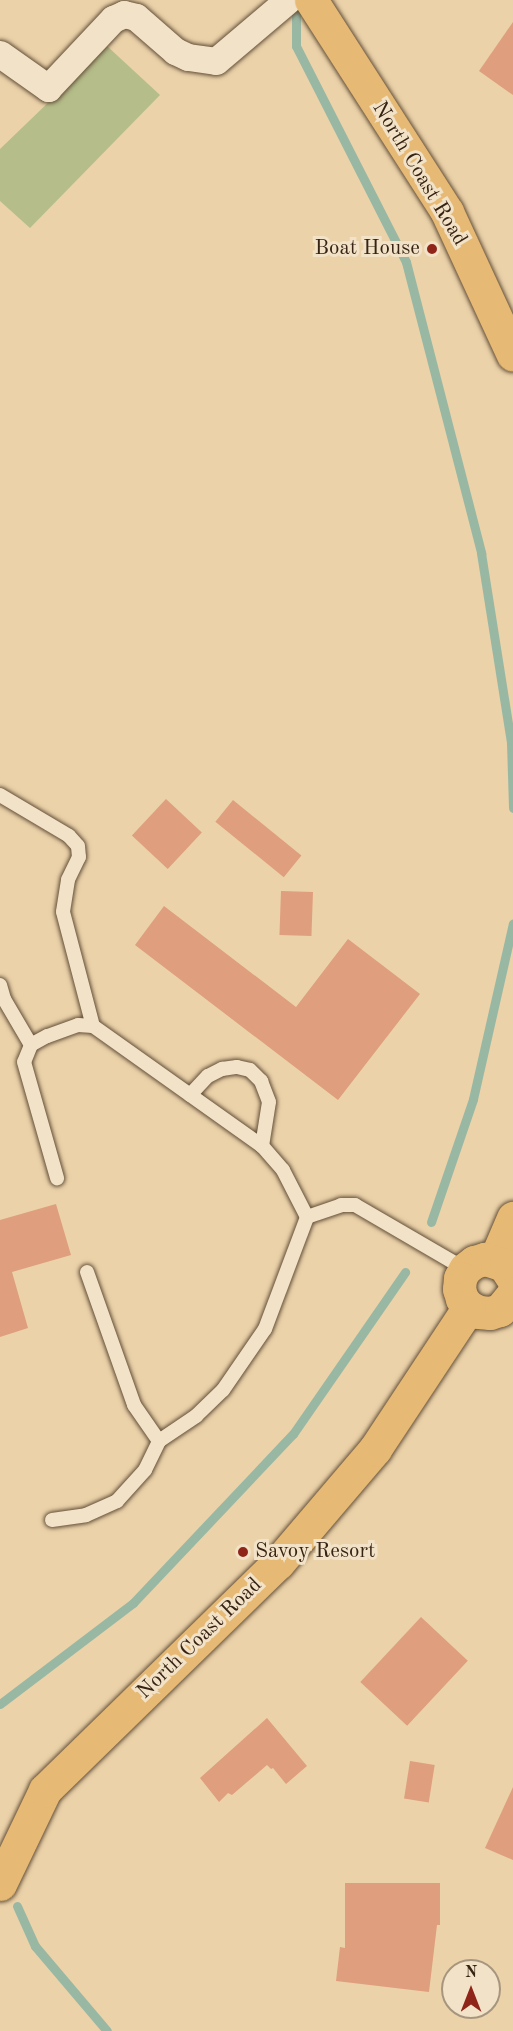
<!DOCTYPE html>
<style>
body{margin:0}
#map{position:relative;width:513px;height:2031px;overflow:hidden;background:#ebd2a9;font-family:"Old Standard TT",serif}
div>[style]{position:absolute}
.green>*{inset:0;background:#b5bd8a}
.stream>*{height:9px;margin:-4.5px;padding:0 4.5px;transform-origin:4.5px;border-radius:4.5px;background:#99b8a4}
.building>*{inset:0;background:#df9e7d;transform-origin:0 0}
.roads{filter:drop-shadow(0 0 2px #634f39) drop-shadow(0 0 2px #634f39)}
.lane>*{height:14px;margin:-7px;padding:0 7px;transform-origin:7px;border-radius:7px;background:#f2e2c7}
.street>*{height:27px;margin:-13.5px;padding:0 13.5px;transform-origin:13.5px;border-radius:13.5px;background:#f2e2c7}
.primary>*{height:33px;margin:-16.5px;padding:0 16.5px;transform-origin:16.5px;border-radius:16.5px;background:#e6b974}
.dots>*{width:16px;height:16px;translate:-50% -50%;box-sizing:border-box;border:3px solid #f2e2c7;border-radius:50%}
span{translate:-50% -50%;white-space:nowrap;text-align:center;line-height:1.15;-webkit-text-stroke:6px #f2e2c7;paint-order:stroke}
.street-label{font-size:21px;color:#362314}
.poi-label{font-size:21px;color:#362314}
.right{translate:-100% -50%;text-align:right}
.left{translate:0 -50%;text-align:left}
.north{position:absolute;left:441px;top:1959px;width:60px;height:60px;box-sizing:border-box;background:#f2e2c7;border:2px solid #a7967f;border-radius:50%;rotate:0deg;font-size:16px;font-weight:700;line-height:24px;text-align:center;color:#362314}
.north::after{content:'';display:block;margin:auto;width:21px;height:27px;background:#8f2418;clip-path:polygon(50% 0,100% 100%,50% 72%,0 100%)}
</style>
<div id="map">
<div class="green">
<i style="clip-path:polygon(107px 46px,160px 95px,30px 228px,0 201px,0 149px)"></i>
</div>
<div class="stream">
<i style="left:296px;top:6px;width:40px;rotate:90deg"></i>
<i style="left:296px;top:46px;width:242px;rotate:63deg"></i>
<i style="left:406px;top:262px;width:301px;rotate:75.5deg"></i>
<i style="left:481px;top:553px;width:192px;rotate:81deg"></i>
<i style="left:511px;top:743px;width:65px;rotate:88.2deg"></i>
<i style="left:431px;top:1222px;width:130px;rotate:-71.1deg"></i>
<i style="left:473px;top:1099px;width:180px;rotate:-77.2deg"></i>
<i style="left:0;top:1704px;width:167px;rotate:-37.2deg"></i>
<i style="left:133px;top:1603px;width:233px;rotate:-46.6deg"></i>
<i style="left:293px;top:1434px;width:197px;rotate:-55.3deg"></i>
<i style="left:17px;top:1906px;width:44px;rotate:65.8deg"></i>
<i style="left:35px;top:1946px;width:111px;rotate:49.7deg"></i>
</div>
<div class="building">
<i style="clip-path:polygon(513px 22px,513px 95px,479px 71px)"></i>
<i style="left:166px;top:799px;width:49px;height:50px;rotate:43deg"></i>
<i style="left:233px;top:800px;width:88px;height:28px;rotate:39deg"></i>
<i style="left:281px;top:891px;width:32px;height:44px;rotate:2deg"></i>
<i style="clip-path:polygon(164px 906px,296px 1007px,348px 939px,420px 994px,338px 1100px,135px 945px)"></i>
<i style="clip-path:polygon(56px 1204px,71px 1255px,12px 1272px,28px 1328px,0 1337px,0 1220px)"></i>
<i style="left:421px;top:1617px;width:64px;height:89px;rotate:43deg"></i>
<i style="clip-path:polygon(267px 1718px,307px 1766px,286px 1784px,273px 1768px,271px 1769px,267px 1765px,232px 1795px,228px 1793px,219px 1802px,200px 1778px)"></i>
<i style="left:410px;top:1761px;width:25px;height:38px;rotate:9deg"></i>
<i style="clip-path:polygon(513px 1787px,513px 1860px,485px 1848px)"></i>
<i style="clip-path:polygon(345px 1883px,440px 1883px,440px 1925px,437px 1925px,429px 1992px,336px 1981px,340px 1947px,345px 1948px)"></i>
</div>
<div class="roads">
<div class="lane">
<i style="left:0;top:795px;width:80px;rotate:30.7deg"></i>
<i style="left:69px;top:836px;width:13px;rotate:48deg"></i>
<i style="left:78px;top:846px;width:11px;rotate:85deg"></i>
<i style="left:79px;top:857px;width:25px;rotate:116deg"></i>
<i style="left:68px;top:880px;width:32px;rotate:99deg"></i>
<i style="left:63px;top:912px;width:118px;rotate:75.3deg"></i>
<i style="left:0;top:985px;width:15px;rotate:74deg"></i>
<i style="left:4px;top:999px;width:53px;rotate:59.6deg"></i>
<i style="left:190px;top:1095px;width:26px;rotate:-47deg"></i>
<i style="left:208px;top:1076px;width:16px;rotate:-27deg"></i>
<i style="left:222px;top:1069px;width:15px;rotate:-8deg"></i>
<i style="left:237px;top:1067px;width:13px;rotate:13deg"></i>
<i style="left:250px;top:1070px;width:16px;rotate:45deg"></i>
<i style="left:261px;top:1081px;width:22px;rotate:69deg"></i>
<i style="left:269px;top:1102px;width:45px;rotate:99deg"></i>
<i style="left:307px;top:1217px;width:36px;rotate:-19deg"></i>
<i style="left:341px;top:1205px;width:14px"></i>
<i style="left:355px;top:1205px;width:127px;rotate:30.2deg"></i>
<i style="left:87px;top:1272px;width:141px;rotate:70.5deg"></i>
<i style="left:134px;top:1405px;width:44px;rotate:55.2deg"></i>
<i style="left:52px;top:1520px;width:34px;rotate:-8deg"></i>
<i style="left:86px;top:1515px;width:34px;rotate:-24deg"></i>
<i style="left:117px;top:1501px;width:42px;rotate:-47.9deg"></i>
<i style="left:145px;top:1470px;width:32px;rotate:-64deg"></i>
<i style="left:159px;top:1441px;width:45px;rotate:-34deg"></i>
<i style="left:196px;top:1416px;width:37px;rotate:-44deg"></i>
<i style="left:223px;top:1390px;width:74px;rotate:-55.5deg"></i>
<i style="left:265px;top:1329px;width:120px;rotate:-69.4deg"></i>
<i style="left:307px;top:1217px;width:53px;rotate:-117.1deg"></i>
<i style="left:283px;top:1170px;width:32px;rotate:-131deg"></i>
<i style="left:262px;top:1146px;width:207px;rotate:-144.6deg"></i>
<i style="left:93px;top:1026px;width:15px;rotate:-176deg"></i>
<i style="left:78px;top:1025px;width:33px;rotate:160deg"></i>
<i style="left:47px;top:1036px;width:18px;rotate:151deg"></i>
<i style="left:31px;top:1045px;width:18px;rotate:112deg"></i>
<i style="left:24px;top:1062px;width:121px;rotate:74.1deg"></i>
</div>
<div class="street">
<i style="left:0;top:54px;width:59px;rotate:35.3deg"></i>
<i style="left:48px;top:88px;width:95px;rotate:-46.7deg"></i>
<i style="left:113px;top:19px;width:12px;rotate:-24deg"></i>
<i style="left:124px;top:14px;width:12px;rotate:14deg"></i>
<i style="left:136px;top:17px;width:52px;rotate:41.1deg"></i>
<i style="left:175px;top:51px;width:14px;rotate:25deg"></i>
<i style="left:188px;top:57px;width:28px;rotate:8deg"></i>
<i style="left:216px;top:61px;width:94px;rotate:-40.3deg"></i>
</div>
<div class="primary">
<i style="left:311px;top:0;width:252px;rotate:57.3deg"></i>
<i style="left:447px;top:212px;width:157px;rotate:65.2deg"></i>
<i style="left:495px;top:1260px;width:46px;rotate:-66.8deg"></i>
<i style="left:513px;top:1279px;width:17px;rotate:-123deg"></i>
<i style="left:504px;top:1265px;width:20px;rotate:-162deg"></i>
<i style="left:485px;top:1259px;width:11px;rotate:165deg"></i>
<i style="left:474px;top:1262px;width:11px;rotate:142deg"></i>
<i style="left:465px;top:1269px;width:10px;rotate:119deg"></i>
<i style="left:460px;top:1278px;width:11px;rotate:95deg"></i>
<i style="left:459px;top:1289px;width:10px;rotate:73deg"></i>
<i style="left:462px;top:1299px;width:11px;rotate:49deg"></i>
<i style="left:469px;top:1307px;width:11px;rotate:27deg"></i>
<i style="left:479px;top:1312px;width:11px;rotate:5deg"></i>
<i style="left:490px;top:1313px;width:10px;rotate:-17deg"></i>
<i style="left:500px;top:1310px;width:21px;rotate:-51deg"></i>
<i style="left:0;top:1884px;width:104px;rotate:-64.4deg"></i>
<i style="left:45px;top:1790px;width:325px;rotate:-44.3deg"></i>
<i style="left:278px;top:1563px;width:150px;rotate:-49.6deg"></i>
<i style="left:375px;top:1449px;width:170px;rotate:-56.5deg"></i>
</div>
</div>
<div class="dots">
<i style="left:432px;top:249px;background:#8f2418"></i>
<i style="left:243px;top:1552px;background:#8f2418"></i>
</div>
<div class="street-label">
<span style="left:419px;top:174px;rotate:59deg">North Coast Road</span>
<span style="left:200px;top:1639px;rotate:-44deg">North Coast Road</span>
</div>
<div class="poi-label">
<span class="right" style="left:420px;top:249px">Boat House</span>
<span class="left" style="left:255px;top:1552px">Savoy Resort</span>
</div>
<div class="north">N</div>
</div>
